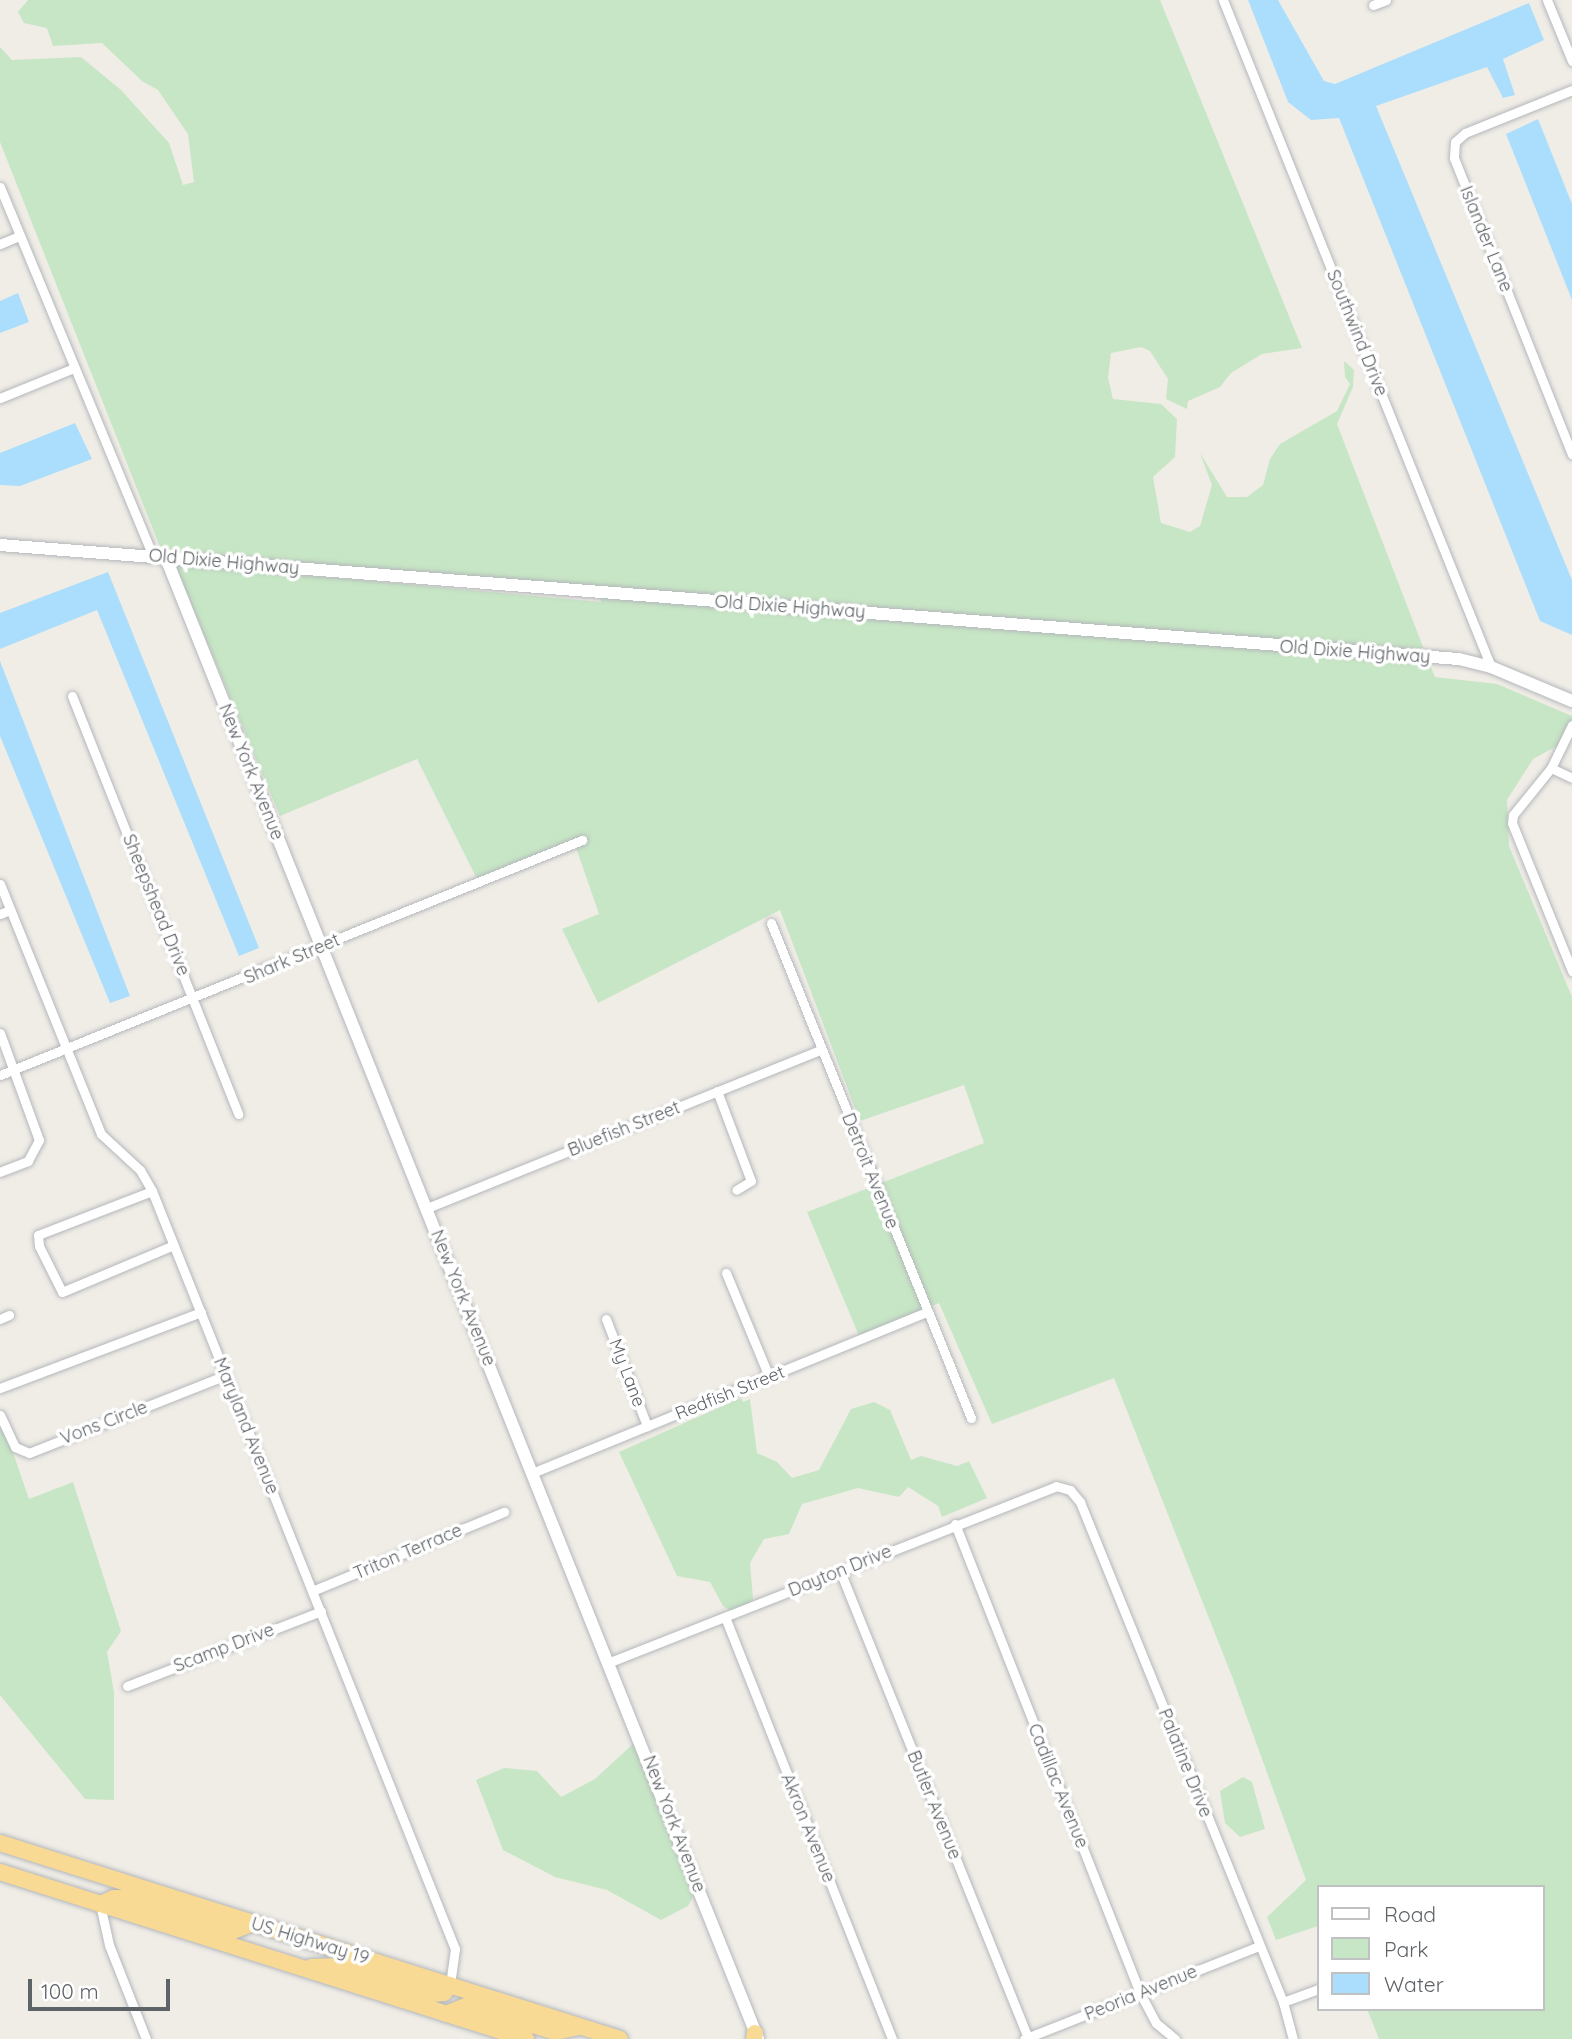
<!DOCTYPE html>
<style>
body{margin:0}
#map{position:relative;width:1572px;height:2039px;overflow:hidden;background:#f0ede7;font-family:Quicksand,sans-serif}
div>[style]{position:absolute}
.green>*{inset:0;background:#c7e6c5}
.water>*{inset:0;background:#abdefc}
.roads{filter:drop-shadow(0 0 2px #b4b7bb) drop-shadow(0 0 2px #b4b7bb)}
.street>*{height:9px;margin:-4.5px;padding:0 4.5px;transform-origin:4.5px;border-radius:4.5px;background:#fff}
.secondary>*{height:12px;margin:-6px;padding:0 6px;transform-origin:6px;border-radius:6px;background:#fff}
.highway>*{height:16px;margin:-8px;padding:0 8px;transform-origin:8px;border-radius:8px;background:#f9da95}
span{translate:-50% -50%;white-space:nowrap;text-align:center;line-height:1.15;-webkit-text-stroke:7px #fff;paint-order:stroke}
.street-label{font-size:18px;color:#5e6367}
.legend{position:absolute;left:1317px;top:1885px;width:228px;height:126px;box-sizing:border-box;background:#fff;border:2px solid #bfc1c2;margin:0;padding:9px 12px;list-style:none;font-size:21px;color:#5e6367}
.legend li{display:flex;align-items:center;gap:14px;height:35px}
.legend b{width:35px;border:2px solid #bfc1c2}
.scale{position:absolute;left:28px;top:1979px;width:142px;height:32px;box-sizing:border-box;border:4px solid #5e6367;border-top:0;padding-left:9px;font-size:21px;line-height:24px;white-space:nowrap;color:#5e6367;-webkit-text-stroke:5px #fff;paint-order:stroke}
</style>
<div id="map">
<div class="green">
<i style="clip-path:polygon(28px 0,1160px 0,1302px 348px,1262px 354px,1231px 373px,1220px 387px,1188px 401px,1187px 409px,1166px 399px,1168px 379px,1150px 351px,1141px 347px,1111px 353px,1108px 378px,1113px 399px,1161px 404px,1177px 419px,1175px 457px,1153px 477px,1161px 523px,1190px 532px,1200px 526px,1212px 485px,1200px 453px,1227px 497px,1247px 497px,1263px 485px,1270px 459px,1280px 444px,1337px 411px,1350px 384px,1345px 377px,1344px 361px,1354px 370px,1353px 387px,1337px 424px,1425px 652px,162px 552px,0 142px,0 47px,12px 60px,81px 57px,121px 90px,169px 143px,183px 185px,194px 182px,188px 134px,158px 90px,142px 81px,102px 43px,53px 46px,47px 28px,24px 23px,18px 12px)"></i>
<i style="clip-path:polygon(174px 563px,601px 602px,600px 597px,1429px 662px,1435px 677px,1497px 684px,1572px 716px,1572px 738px,1533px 759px,1507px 800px,1509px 846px,1572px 997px,1572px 2039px,1379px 2039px,1367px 2009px,1542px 2009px,1542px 1887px,1318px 1887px,1318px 1926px,1276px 1940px,1267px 1917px,1306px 1880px,1233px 1679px,1114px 1378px,992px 1424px,939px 1303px,860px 1338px,807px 1212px,984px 1143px,964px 1085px,860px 1121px,780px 910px,598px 1003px,562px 929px,599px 914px,573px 839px,478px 881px,417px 759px,280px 816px)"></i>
<i style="clip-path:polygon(741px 1398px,743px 1402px,750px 1399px,757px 1453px,777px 1462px,792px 1478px,819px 1470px,851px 1409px,874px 1402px,890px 1410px,911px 1460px,921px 1456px,957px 1466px,969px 1461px,987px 1498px,942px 1517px,938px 1506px,908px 1487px,899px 1497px,858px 1488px,802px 1504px,789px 1534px,764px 1539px,750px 1563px,753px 1599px,738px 1615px,723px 1606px,710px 1582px,677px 1576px,619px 1452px)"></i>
<i style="clip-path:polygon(0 1415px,29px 1499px,73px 1482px,121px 1631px,107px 1652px,114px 1692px,114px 1800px,85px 1799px,0 1695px)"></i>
<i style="clip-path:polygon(635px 1742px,694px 1894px,688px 1906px,661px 1920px,607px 1890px,555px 1877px,503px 1850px,476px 1780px,504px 1768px,537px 1771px,561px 1797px,595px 1779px)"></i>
<i style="clip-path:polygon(1243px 1777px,1252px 1782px,1265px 1829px,1240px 1837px,1225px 1823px,1220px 1791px)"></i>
</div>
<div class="water">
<i style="clip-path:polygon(1248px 0,1278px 0,1324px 81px,1335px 84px,1529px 3px,1544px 40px,1503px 59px,1515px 95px,1503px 98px,1487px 67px,1376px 106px,1572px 580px,1572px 635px,1540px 621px,1339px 118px,1311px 120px,1288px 102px)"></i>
<i style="clip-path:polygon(1538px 119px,1572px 204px,1572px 300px,1506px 134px)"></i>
<i style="clip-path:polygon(18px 293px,29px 322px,0 333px,0 301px)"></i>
<i style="clip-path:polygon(75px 423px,92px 459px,20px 486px,0 485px,0 453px)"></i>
<i style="clip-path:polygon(108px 572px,259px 948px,239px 956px,97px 610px,0 649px,0 613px)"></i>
<i style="clip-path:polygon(0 661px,130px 996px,110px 1003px,0 736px)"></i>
</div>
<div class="roads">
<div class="street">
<i style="left:1223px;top:0;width:719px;rotate:68.11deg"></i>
<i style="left:1547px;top:0;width:66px;rotate:67.7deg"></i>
<i style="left:1373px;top:5px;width:14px;rotate:-21deg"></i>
<i style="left:1572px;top:90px;width:115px;rotate:158.1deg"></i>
<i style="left:1465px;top:133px;width:13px;rotate:138deg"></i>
<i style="left:1455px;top:142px;width:16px;rotate:94deg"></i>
<i style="left:1454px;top:158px;width:319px;rotate:68.3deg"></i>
<i style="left:0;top:187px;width:399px;rotate:67.5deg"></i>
<i style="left:0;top:244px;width:21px;rotate:-23deg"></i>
<i style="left:0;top:398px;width:80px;rotate:-22.1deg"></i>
<i style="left:72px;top:696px;width:450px;rotate:68.3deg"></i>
<i style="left:1572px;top:725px;width:48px;rotate:116deg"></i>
<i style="left:1551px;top:768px;width:60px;rotate:129deg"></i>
<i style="left:1513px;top:815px;width:8px;rotate:97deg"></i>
<i style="left:1512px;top:823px;width:160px;rotate:67.9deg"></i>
<i style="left:1551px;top:768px;width:23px;rotate:25deg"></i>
<i style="left:0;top:884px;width:270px;rotate:68deg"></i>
<i style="left:101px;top:1134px;width:53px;rotate:42.7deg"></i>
<i style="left:140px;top:1170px;width:24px;rotate:60deg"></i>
<i style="left:152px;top:1191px;width:816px;rotate:68.21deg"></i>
<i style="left:455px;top:1949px;width:36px;rotate:98deg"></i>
<i style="left:0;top:914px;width:11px;rotate:-22deg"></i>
<i style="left:771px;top:923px;width:534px;rotate:68deg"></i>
<i style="left:0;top:1033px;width:114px;rotate:70deg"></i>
<i style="left:39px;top:1140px;width:24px;rotate:118deg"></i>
<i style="left:28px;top:1161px;width:30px;rotate:159deg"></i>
<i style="left:0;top:1075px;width:628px;rotate:-21.99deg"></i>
<i style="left:717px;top:1091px;width:96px;rotate:69.3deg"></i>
<i style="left:751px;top:1181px;width:17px;rotate:149deg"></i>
<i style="left:152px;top:1191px;width:122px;rotate:158.9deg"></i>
<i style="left:38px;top:1235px;width:11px;rotate:85deg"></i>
<i style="left:39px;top:1246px;width:51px;rotate:63.4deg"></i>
<i style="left:62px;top:1292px;width:121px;rotate:-22.8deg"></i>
<i style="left:427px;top:1208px;width:424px;rotate:-21.9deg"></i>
<i style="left:726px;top:1273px;width:113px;rotate:67.5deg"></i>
<i style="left:0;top:1319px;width:10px;rotate:-24deg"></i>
<i style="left:606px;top:1319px;width:115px;rotate:69deg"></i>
<i style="left:0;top:1388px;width:215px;rotate:-20.7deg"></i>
<i style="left:0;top:1415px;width:35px;rotate:65deg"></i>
<i style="left:15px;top:1447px;width:15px;rotate:23deg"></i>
<i style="left:29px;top:1453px;width:212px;rotate:-21.6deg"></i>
<i style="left:532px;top:1473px;width:427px;rotate:-22.2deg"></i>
<i style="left:955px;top:1524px;width:504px;rotate:68.47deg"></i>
<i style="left:1140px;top:1993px;width:34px;rotate:62deg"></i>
<i style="left:1156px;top:2023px;width:25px;rotate:40deg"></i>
<i style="left:840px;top:1571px;width:503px;rotate:68.07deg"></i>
<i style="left:312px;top:1591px;width:208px;rotate:-22.4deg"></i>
<i style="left:725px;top:1617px;width:454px;rotate:68.4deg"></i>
<i style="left:610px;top:1662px;width:479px;rotate:-21.5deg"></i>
<i style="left:1056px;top:1486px;width:15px;rotate:16deg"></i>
<i style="left:1070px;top:1490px;width:16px;rotate:50deg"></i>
<i style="left:1080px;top:1502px;width:540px;rotate:67.9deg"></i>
<i style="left:1283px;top:2002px;width:38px;rotate:75deg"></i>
<i style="left:127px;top:1686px;width:208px;rotate:-21.1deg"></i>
<i style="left:100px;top:1904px;width:42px;rotate:77.6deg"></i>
<i style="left:109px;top:1945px;width:101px;rotate:68.5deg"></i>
<i style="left:1283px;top:2002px;width:37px;rotate:-20deg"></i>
<i style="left:1024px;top:2039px;width:253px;rotate:-21.6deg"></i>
</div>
<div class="secondary">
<i style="left:0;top:545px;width:1463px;rotate:4.47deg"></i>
<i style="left:1459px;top:659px;width:33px;rotate:14deg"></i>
<i style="left:1491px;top:667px;width:88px;rotate:22.8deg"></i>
<i style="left:166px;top:558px;width:1595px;rotate:68.21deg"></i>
</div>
<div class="highway">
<i style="left:0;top:1843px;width:650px;rotate:17.54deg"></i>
<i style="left:0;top:1872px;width:552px;rotate:17.61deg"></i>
<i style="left:100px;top:1904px;width:15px;rotate:-23deg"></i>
<i style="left:114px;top:1898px;width:15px"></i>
<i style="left:129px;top:1898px;width:109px;rotate:17.6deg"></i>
<i style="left:233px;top:1931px;width:22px;rotate:-22deg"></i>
<i style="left:311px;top:1967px;width:30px;rotate:-2deg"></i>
<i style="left:341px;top:1966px;width:95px;rotate:17.1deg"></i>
<i style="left:432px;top:1994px;width:12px;rotate:-5deg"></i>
<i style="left:444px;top:1993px;width:10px;rotate:-53deg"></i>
<i style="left:446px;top:2014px;width:24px;rotate:-22deg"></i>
<i style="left:468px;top:2005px;width:91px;rotate:17.2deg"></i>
<i style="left:555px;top:2032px;width:25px;rotate:-12deg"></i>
<i style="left:754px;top:2039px;width:6px;rotate:-81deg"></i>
</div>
</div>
<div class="street-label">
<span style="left:1486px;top:239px;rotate:68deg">Islander Lane</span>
<span style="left:1357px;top:333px;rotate:68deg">Southwind Drive</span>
<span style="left:224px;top:562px;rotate:5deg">Old Dixie Highway</span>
<span style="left:790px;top:607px;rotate:4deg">Old Dixie Highway</span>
<span style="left:1355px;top:652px;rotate:4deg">Old Dixie Highway</span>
<span style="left:251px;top:772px;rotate:68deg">New York Avenue</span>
<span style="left:156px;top:905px;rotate:68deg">Sheepshead Drive</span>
<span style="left:292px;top:959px;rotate:-23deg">Shark Street</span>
<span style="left:624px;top:1129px;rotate:-22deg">Bluefish Street</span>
<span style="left:870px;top:1171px;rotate:68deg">Detroit Avenue</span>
<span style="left:463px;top:1298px;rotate:68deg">New York Avenue</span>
<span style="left:627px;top:1373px;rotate:69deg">My Lane</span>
<span style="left:730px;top:1393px;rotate:-22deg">Redfish Street</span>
<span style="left:104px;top:1423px;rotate:-21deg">Vons Circle</span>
<span style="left:246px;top:1426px;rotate:68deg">Maryland Avenue</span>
<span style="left:408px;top:1552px;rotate:-23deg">Triton Terrace</span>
<span style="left:840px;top:1571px;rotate:-22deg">Dayton Drive</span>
<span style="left:224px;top:1648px;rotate:-21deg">Scamp Drive</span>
<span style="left:1185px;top:1763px;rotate:68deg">Palatine Drive</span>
<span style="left:1058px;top:1786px;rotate:68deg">Cadillac Avenue</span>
<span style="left:934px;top:1805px;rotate:68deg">Butler Avenue</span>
<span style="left:674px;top:1824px;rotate:69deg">New York Avenue</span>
<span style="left:808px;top:1828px;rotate:68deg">Akron Avenue</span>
<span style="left:310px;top:1941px;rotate:17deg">US Highway 19</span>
<span style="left:1141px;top:1993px;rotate:-22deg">Peoria Avenue</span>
</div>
<ul class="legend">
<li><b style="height:9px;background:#fff"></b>Road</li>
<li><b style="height:19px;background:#c7e6c5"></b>Park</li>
<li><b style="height:19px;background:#abdefc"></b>Water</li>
</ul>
<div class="scale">100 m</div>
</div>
